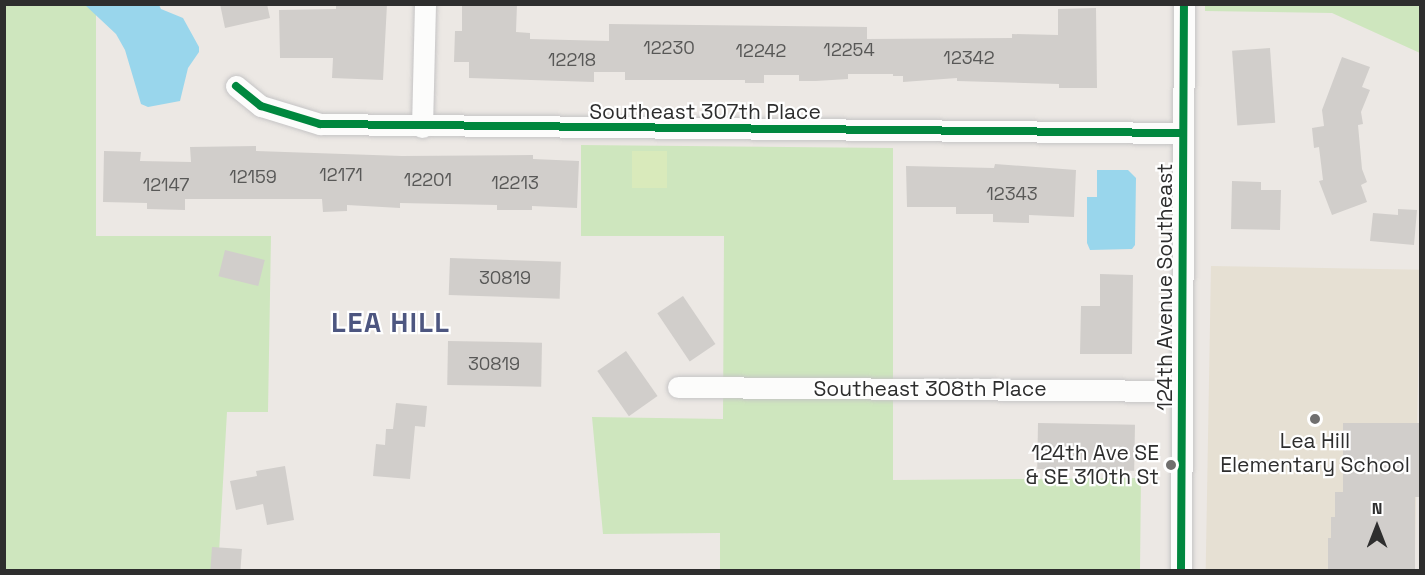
<!DOCTYPE html>
<style>
body{margin:0}
#map{position:relative;width:1425px;height:575px;overflow:hidden;background:#ece8e4;font-family:"Space Grotesk",sans-serif}
div>[style]{position:absolute}
.education>*{inset:0;background:#e6e0d3;transform-origin:0 0}
.green>*{inset:0;background:#cee6be}
.pitch>*{inset:0;background:#d9eabb;transform-origin:0 0}
.water>*{inset:0;background:#99d6ec}
.building>*{inset:0;background:#d1cecb;transform-origin:0 0}
.roads{filter:drop-shadow(0 0 2px #c5c4c5) drop-shadow(0 0 2px #c5c4c5)}
.minor>*{height:21px;margin:-10.5px;padding:0 10.5px;transform-origin:10.5px;border-radius:10.5px;background:#fcfcfb}
.cycleway>*{height:8px;margin:-4px;padding:0 4px;transform-origin:4px;border-radius:4px;background:#00873e}
.dots>*{width:16px;height:16px;translate:-50% -50%;box-sizing:border-box;border:3px solid #fff;border-radius:50%}
span{translate:-50% -50%;white-space:nowrap;text-align:center;line-height:1.15;-webkit-text-stroke:4.5px #fff;paint-order:stroke}
.number-label{font-size:18px;color:#585857}
.number-label span{-webkit-text-stroke-width:0}
.street-label{font-size:21px;color:#2e2e2e}
.poi-label{font-size:21px;color:#2e2e2e}
.right{translate:-100% -50%;text-align:right}
.district-label{font-size:27px;color:#4d5680;font-weight:700;letter-spacing:1.5px}
.frame{position:absolute;inset:0;border:6px solid #2e2e2e;pointer-events:none}
.north{position:absolute;left:1347px;top:497px;width:60px;height:60px;-webkit-text-stroke:4px #fff;paint-order:stroke;rotate:0deg;font-size:16px;font-weight:700;line-height:24px;text-align:center;color:#2e2e2e}
.north::after{content:'';display:block;margin:auto;width:21px;height:27px;background:#2e2e2e;clip-path:polygon(50% 0,100% 100%,50% 72%,0 100%)}
</style>
<div id="map">
<div class="education">
<i style="left:1211px;top:266px;width:209px;height:304px;rotate:1deg"></i>
</div>
<div class="green">
<i style="clip-path:polygon(4px 5px,96px 5px,96px 236px,271px 236px,268px 412px,227px 412px,218px 570px,5px 570px)"></i>
<i style="clip-path:polygon(1205px 5px,1420px 5px,1420px 53px,1332px 13px,1205px 11px)"></i>
<i style="clip-path:polygon(581px 145px,893px 148px,893px 480px,1141px 478px,1140px 570px,720px 570px,720px 533px,603px 534px,592px 417px,723px 419px,724px 236px,581px 236px)"></i>
</div>
<div class="pitch">
<i style="left:632px;top:151px;width:35px;height:37px"></i>
</div>
<div class="water">
<i style="clip-path:polygon(85px 5px,159px 5px,161px 9px,183px 18px,199px 47px,199px 52px,188px 68px,180px 101px,148px 107px,141px 104px,125px 50px,116px 34px)"></i>
<i style="clip-path:polygon(1097px 170px,1128px 170px,1136px 178px,1135px 245px,1132px 249px,1090px 250px,1087px 243px,1087px 197px,1097px 197px)"></i>
</div>
<div class="building">
<i style="clip-path:polygon(220px 4px,267px 4px,270px 18px,225px 28px)"></i>
<i style="clip-path:polygon(336px 4px,387px 4px,383px 80px,332px 78px,333px 58px,280px 58px,279px 10px,336px 9px)"></i>
<i style="clip-path:polygon(462px 4px,517px 4px,516px 32px,530px 33px,530px 39px,609px 41px,609px 24px,867px 27px,867px 39px,1012px 38px,1012px 34px,1058px 35px,1058px 9px,1096px 8px,1097px 88px,1059px 88px,1059px 84px,957px 81px,957px 78px,903px 82px,903px 76px,893px 76px,893px 74px,848px 74px,848px 79px,816px 81px,799px 81px,799px 75px,764px 75px,764px 83px,745px 83px,745px 80px,625px 80px,625px 72px,594px 72px,594px 82px,469px 78px,469px 62px,454px 62px,455px 31px,462px 31px)"></i>
<i style="left:1270px;top:48px;width:75px;height:38px;rotate:86deg"></i>
<i style="clip-path:polygon(1342px 57px,1370px 67px,1362px 87px,1370px 90px,1361px 112px,1363px 124px,1358px 125px,1362px 169px,1367px 182px,1361px 185px,1367px 202px,1332px 215px,1319px 181px,1323px 180px,1319px 147px,1314px 148px,1312px 128px,1324px 126px,1322px 110px)"></i>
<i style="clip-path:polygon(256px 146px,256px 151px,402px 156px,533px 155px,533px 159px,579px 161px,577px 208px,532px 206px,532px 210px,497px 210px,497px 205px,400px 203px,400px 208px,347px 205px,347px 211px,323px 212px,322px 199px,185px 199px,185px 210px,147px 209px,147px 203px,103px 202px,104px 151px,141px 152px,140px 161px,191px 162px,190px 147px)"></i>
<i style="clip-path:polygon(995px 164px,1076px 170px,1074px 217px,1029px 215px,1029px 223px,993px 222px,993px 214px,956px 214px,956px 207px,907px 207px,906px 166px,994px 168px)"></i>
<i style="clip-path:polygon(1232px 181px,1261px 182px,1261px 190px,1281px 190px,1280px 230px,1231px 229px)"></i>
<i style="clip-path:polygon(1398px 209px,1417px 210px,1414px 245px,1370px 241px,1373px 213px,1398px 215px)"></i>
<i style="left:225px;top:250px;width:41px;height:27px;rotate:14deg"></i>
<i style="left:450px;top:258px;width:111px;height:37px;rotate:2deg"></i>
<i style="clip-path:polygon(1100px 274px,1133px 275px,1132px 354px,1080px 354px,1081px 306px,1100px 306px)"></i>
<i style="left:683px;top:296px;width:58px;height:31px;rotate:56deg"></i>
<i style="left:448px;top:341px;width:94px;height:44px;rotate:1deg"></i>
<i style="left:626px;top:351px;width:55px;height:35px;rotate:55deg"></i>
<i style="clip-path:polygon(396px 403px,427px 406px,425px 427px,415px 426px,410px 479px,373px 476px,376px 444px,385px 445px,386px 429px,393px 429px)"></i>
<i style="left:1038px;top:423px;width:97px;height:46px;rotate:1deg"></i>
<i style="clip-path:polygon(1343px 423px,1420px 423px,1420px 497px,1415px 497px,1415px 570px,1328px 570px,1328px 538px,1331px 538px,1331px 517px,1335px 517px,1335px 492px,1343px 492px)"></i>
<i style="clip-path:polygon(285px 466px,294px 520px,267px 525px,263px 504px,236px 510px,230px 481px,257px 476px,256px 471px)"></i>
<i style="left:212px;top:547px;width:30px;height:23px;rotate:4deg"></i>
</div>
<div class="roads">
<div class="minor">
<i style="left:236px;top:86px;width:32px;rotate:39deg"></i>
<i style="left:261px;top:106px;width:62px;rotate:17deg"></i>
<i style="left:320px;top:124px;width:863px;rotate:0.6deg"></i>
<i style="left:422px;top:127px;width:123px;rotate:-88.6deg"></i>
<i style="left:678px;top:387px;width:504px;rotate:0.45deg"></i>
<i style="left:1181px;top:570px;width:566px;rotate:-89.7deg"></i>
</div>
</div>
<div class="cycleway">
<i style="left:236px;top:86px;width:32px;rotate:39deg"></i>
<i style="left:261px;top:106px;width:62px;rotate:17deg"></i>
<i style="left:320px;top:124px;width:863px;rotate:0.6deg"></i>
<i style="left:1181px;top:570px;width:566px;rotate:-89.7deg"></i>
</div>
<div class="dots">
<i style="left:1315px;top:419px;background:#706f6e"></i>
<i style="left:1171px;top:465px;background:#706f6e"></i>
</div>
<div class="number-label">
<span style="left:669px;top:48px">12230</span>
<span style="left:849px;top:50px">12254</span>
<span style="left:761px;top:51px">12242</span>
<span style="left:969px;top:58px">12342</span>
<span style="left:572px;top:60px">12218</span>
<span style="left:341px;top:175px">12171</span>
<span style="left:253px;top:177px">12159</span>
<span style="left:428px;top:180px">12201</span>
<span style="left:515px;top:183px">12213</span>
<span style="left:166px;top:185px">12147</span>
<span style="left:1012px;top:194px">12343</span>
<span style="left:505px;top:278px">30819</span>
<span style="left:494px;top:364px">30819</span>
</div>
<div class="street-label">
<span style="left:705px;top:112px">Southeast 307th Place</span>
<span style="left:1165px;top:287px;rotate:-90deg">124th Avenue Southeast</span>
<span style="left:930px;top:389px">Southeast 308th Place</span>
</div>
<div class="poi-label">
<span style="left:1315px;top:453px">Lea Hill<br>Elementary School</span>
<span class="right" style="left:1159px;top:465px">124th Ave SE<br>&amp; SE 310th St</span>
</div>
<div class="district-label">
<span style="left:391px;top:323px">LEA HILL</span>
</div>
<div class="frame"></div>
<div class="north">N</div>
</div>
